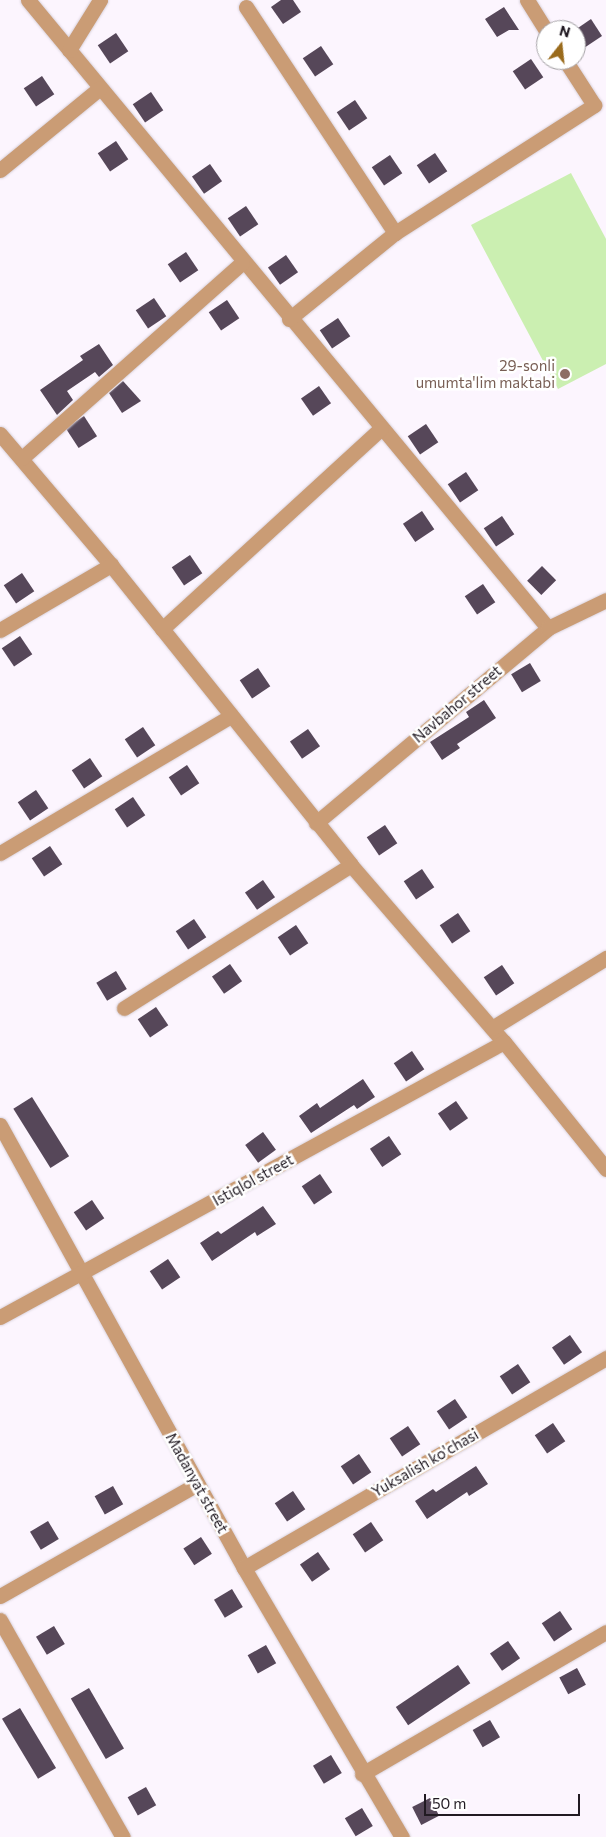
<!DOCTYPE html>
<style>
body{margin:0}
#map{position:relative;width:606px;height:1837px;overflow:hidden;background:#fcf5fe;font-family:Commissioner,sans-serif}
div>[style]{position:absolute}
.green>*{inset:0;background:#cbefb1}
.building>*{inset:0;background:#564759;transform-origin:0 0}
.roads{filter:drop-shadow(0 0 1px #d9d2db) drop-shadow(0 0 1px #d9d2db)}
.street>*{height:15px;margin:-7.5px;padding:0 7.5px;transform-origin:7.5px;border-radius:7.5px;background:#ca9c75}
.dots>*{width:14px;height:14px;translate:-50% -50%;box-sizing:border-box;border:2px solid #fff;border-radius:50%}
span{translate:-50% -50%;white-space:nowrap;text-align:center;line-height:1.15;-webkit-text-stroke:5px #fff;paint-order:stroke}
.education-label{font-size:15px;color:#785e54}
.right{translate:-100% -50%;text-align:right}
.street-label{font-size:15px;color:#211a22}
.north{position:absolute;left:536px;top:20px;width:50px;height:50px;box-sizing:border-box;background:#fff;border:1px solid #a6a3a7;border-radius:50%;rotate:16deg;font-size:14px;font-weight:700;line-height:20px;text-align:center;color:#211a22}
.north::after{content:'';display:block;margin:auto;width:18px;height:22px;background:#9a6b1c;clip-path:polygon(50% 0,100% 100%,50% 72%,0 100%)}
.scale{position:absolute;left:424px;top:1794px;width:156px;height:22px;box-sizing:border-box;border:2px solid #211a22;border-top:0;padding-left:6px;font-size:15px;line-height:18px;white-space:nowrap;color:#211a22;-webkit-text-stroke:4px #fff;paint-order:stroke}
</style>
<div id="map">
<div class="green">
<i style="clip-path:polygon(571px 173px,606px 239px,606px 364px,558px 389px,471px 225px)"></i>
</div>
<div class="building">
<i style="clip-path:polygon(281px 0,293px 0,301px 12px,283px 24px,271px 7px)"></i>
<i style="clip-path:polygon(504px 7px,519px 30px,509px 30px,497px 37px,485px 19px)"></i>
<i style="clip-path:polygon(591px 19px,602px 36px,584px 48px,575px 30px)"></i>
<i style="left:116px;top:33px;width:22px;height:22px;rotate:56deg"></i>
<i style="left:321px;top:46px;width:22px;height:22px;rotate:56deg"></i>
<i style="left:531px;top:59px;width:22px;height:22px;rotate:56deg"></i>
<i style="left:42px;top:76px;width:22px;height:22px;rotate:56deg"></i>
<i style="left:151px;top:92px;width:22px;height:22px;rotate:56deg"></i>
<i style="left:355px;top:100px;width:22px;height:22px;rotate:56deg"></i>
<i style="left:116px;top:141px;width:22px;height:22px;rotate:56deg"></i>
<i style="left:435px;top:153px;width:22px;height:22px;rotate:56deg"></i>
<i style="left:390px;top:155px;width:22px;height:22px;rotate:56deg"></i>
<i style="left:210px;top:164px;width:21px;height:22px;rotate:55deg"></i>
<i style="left:246px;top:206px;width:22px;height:22px;rotate:56deg"></i>
<i style="left:186px;top:252px;width:22px;height:22px;rotate:56deg"></i>
<i style="left:286px;top:255px;width:21px;height:22px;rotate:55deg"></i>
<i style="left:154px;top:298px;width:22px;height:22px;rotate:56deg"></i>
<i style="left:227px;top:300px;width:22px;height:22px;rotate:56deg"></i>
<i style="left:338px;top:318px;width:22px;height:22px;rotate:56deg"></i>
<i style="clip-path:polygon(99px 344px,113px 365px,99px 377px,95px 372px,67px 391px,73px 400px,57px 415px,40px 390px,83px 360px,80px 356px)"></i>
<i style="clip-path:polygon(123px 381px,141px 401px,122px 413px,109px 393px)"></i>
<i style="left:319px;top:386px;width:21px;height:22px;rotate:55deg"></i>
<i style="left:84px;top:416px;width:24px;height:22px;rotate:57deg"></i>
<i style="left:426px;top:424px;width:22px;height:22px;rotate:56deg"></i>
<i style="left:466px;top:472px;width:22px;height:22px;rotate:56deg"></i>
<i style="left:422px;top:511px;width:22px;height:23px;rotate:56deg"></i>
<i style="left:502px;top:516px;width:22px;height:22px;rotate:56deg"></i>
<i style="left:190px;top:555px;width:22px;height:22px;rotate:56deg"></i>
<i style="left:542px;top:566px;width:20px;height:21px;rotate:45deg"></i>
<i style="left:22px;top:573px;width:22px;height:22px;rotate:56deg"></i>
<i style="left:483px;top:584px;width:22px;height:22px;rotate:56deg"></i>
<i style="left:20px;top:636px;width:22px;height:22px;rotate:56deg"></i>
<i style="left:530px;top:663px;width:21px;height:22px;rotate:59deg"></i>
<i style="left:258px;top:668px;width:22px;height:22px;rotate:56deg"></i>
<i style="clip-path:polygon(484px 700px,496px 718px,457px 744px,460px 748px,442px 760px,430px 742px,469px 717px,466px 712px)"></i>
<i style="left:143px;top:727px;width:22px;height:22px;rotate:56deg"></i>
<i style="left:308px;top:729px;width:21px;height:22px;rotate:55deg"></i>
<i style="left:90px;top:758px;width:22px;height:22px;rotate:56deg"></i>
<i style="left:187px;top:765px;width:22px;height:22px;rotate:56deg"></i>
<i style="left:36px;top:790px;width:22px;height:22px;rotate:56deg"></i>
<i style="left:133px;top:797px;width:22px;height:22px;rotate:56deg"></i>
<i style="left:385px;top:825px;width:22px;height:22px;rotate:56deg"></i>
<i style="left:50px;top:846px;width:22px;height:22px;rotate:56deg"></i>
<i style="left:422px;top:869px;width:22px;height:22px;rotate:56deg"></i>
<i style="left:263px;top:880px;width:21px;height:22px;rotate:55deg"></i>
<i style="left:458px;top:913px;width:22px;height:22px;rotate:56deg"></i>
<i style="left:194px;top:919px;width:22px;height:22px;rotate:56deg"></i>
<i style="left:296px;top:925px;width:22px;height:22px;rotate:56deg"></i>
<i style="left:230px;top:964px;width:21px;height:22px;rotate:55deg"></i>
<i style="left:502px;top:965px;width:22px;height:22px;rotate:56deg"></i>
<i style="left:116px;top:971px;width:21px;height:23px;rotate:59deg"></i>
<i style="left:156px;top:1007px;width:22px;height:22px;rotate:56deg"></i>
<i style="left:412px;top:1051px;width:22px;height:22px;rotate:56deg"></i>
<i style="clip-path:polygon(363px 1079px,375px 1097px,357px 1109px,354px 1105px,311px 1133px,299px 1116px,317px 1103px,320px 1108px)"></i>
<i style="left:32px;top:1097px;width:70px;height:22px;rotate:58deg"></i>
<i style="left:456px;top:1101px;width:21px;height:22px;rotate:55deg"></i>
<i style="left:263px;top:1132px;width:22px;height:22px;rotate:54deg"></i>
<i style="left:389px;top:1136px;width:22px;height:23px;rotate:56deg"></i>
<i style="left:320px;top:1174px;width:22px;height:22px;rotate:56deg"></i>
<i style="left:92px;top:1200px;width:22px;height:22px;rotate:56deg"></i>
<i style="clip-path:polygon(263px 1206px,276px 1224px,257px 1236px,255px 1232px,212px 1261px,200px 1243px,218px 1231px,221px 1234px)"></i>
<i style="left:168px;top:1259px;width:22px;height:22px;rotate:56deg"></i>
<i style="left:570px;top:1335px;width:21px;height:22px;rotate:55deg"></i>
<i style="left:518px;top:1364px;width:22px;height:22px;rotate:56deg"></i>
<i style="left:455px;top:1399px;width:22px;height:22px;rotate:56deg"></i>
<i style="left:553px;top:1423px;width:22px;height:22px;rotate:56deg"></i>
<i style="left:408px;top:1426px;width:22px;height:22px;rotate:56deg"></i>
<i style="left:359px;top:1454px;width:22px;height:22px;rotate:56deg"></i>
<i style="clip-path:polygon(476px 1466px,488px 1484px,469px 1496px,467px 1492px,427px 1519px,415px 1501px,433px 1489px,436px 1492px)"></i>
<i style="left:113px;top:1486px;width:21px;height:21px;rotate:61deg"></i>
<i style="left:293px;top:1491px;width:22px;height:22px;rotate:56deg"></i>
<i style="left:48px;top:1521px;width:21px;height:21px;rotate:59deg"></i>
<i style="left:371px;top:1522px;width:22px;height:22px;rotate:56deg"></i>
<i style="left:201px;top:1537px;width:20px;height:21px;rotate:57deg"></i>
<i style="left:318px;top:1552px;width:21px;height:22px;rotate:55deg"></i>
<i style="left:232px;top:1589px;width:21px;height:21px;rotate:59deg"></i>
<i style="left:560px;top:1611px;width:22px;height:22px;rotate:56deg"></i>
<i style="left:54px;top:1626px;width:21px;height:21px;rotate:59deg"></i>
<i style="left:508px;top:1641px;width:21px;height:22px;rotate:55deg"></i>
<i style="left:266px;top:1645px;width:21px;height:21px;rotate:61deg"></i>
<i style="left:458px;top:1665px;width:22px;height:75px;rotate:56deg"></i>
<i style="left:577px;top:1668px;width:19px;height:20px;rotate:62deg"></i>
<i style="left:89px;top:1688px;width:70px;height:21px;rotate:60deg"></i>
<i style="left:20px;top:1708px;width:70px;height:21px;rotate:59deg"></i>
<i style="left:490px;top:1720px;width:20px;height:20px;rotate:60deg"></i>
<i style="left:331px;top:1755px;width:21px;height:21px;rotate:59deg"></i>
<i style="left:146px;top:1787px;width:21px;height:21px;rotate:61deg"></i>
<i style="left:430px;top:1798px;width:20px;height:20px;rotate:63deg"></i>
<i style="left:362px;top:1808px;width:21px;height:20px;rotate:59deg"></i>
</div>
<div class="roads">
<div class="street">
<i style="left:28px;top:0;width:815px;rotate:50.37deg"></i>
<i style="left:527px;top:0;width:36px;rotate:58deg"></i>
<i style="left:246px;top:7px;width:271px;rotate:56.6deg"></i>
<i style="left:395px;top:233px;width:237px;rotate:-32.7deg"></i>
<i style="left:594px;top:105px;width:54px;rotate:-122.8deg"></i>
<i style="left:69px;top:50px;width:59px;rotate:-58.2deg"></i>
<i style="left:0;top:170px;width:129px;rotate:-39.4deg"></i>
<i style="left:289px;top:319px;width:136px;rotate:-39.1deg"></i>
<i style="left:0;top:434px;width:172px;rotate:49.7deg"></i>
<i style="left:111px;top:565px;width:384px;rotate:51.3deg"></i>
<i style="left:351px;top:865px;width:234px;rotate:49.2deg"></i>
<i style="left:504px;top:1042px;width:163px;rotate:51.2deg"></i>
<i style="left:22px;top:458px;width:294px;rotate:-41.6deg"></i>
<i style="left:162px;top:629px;width:297px;rotate:-42.5deg"></i>
<i style="left:0;top:630px;width:129px;rotate:-30.4deg"></i>
<i style="left:316px;top:823px;width:303px;rotate:-40deg"></i>
<i style="left:548px;top:628px;width:64px;rotate:-25.8deg"></i>
<i style="left:0;top:853px;width:269px;rotate:-30.7deg"></i>
<i style="left:124px;top:1008px;width:268px;rotate:-32.2deg"></i>
<i style="left:492px;top:1028px;width:134px;rotate:-31.6deg"></i>
<i style="left:0;top:1125px;width:506px;rotate:61.15deg"></i>
<i style="left:244px;top:1568px;width:312px;rotate:59.6deg"></i>
<i style="left:0;top:1317px;width:574px;rotate:-28.62deg"></i>
<i style="left:244px;top:1568px;width:419px;rotate:-30.1deg"></i>
<i style="left:0;top:1596px;width:227px;rotate:-29.6deg"></i>
<i style="left:0;top:1620px;width:249px;rotate:60.5deg"></i>
<i style="left:362px;top:1774px;width:282px;rotate:-30.2deg"></i>
</div>
</div>
<div class="dots">
<i style="left:565px;top:374px;background:#8d6e63"></i>
</div>
<div class="education-label">
<span class="right" style="left:555px;top:374px">29-sonli<br>umumta'lim maktabi</span>
</div>
<div class="street-label">
<span style="left:457px;top:704px;rotate:-40deg">Navbahor street</span>
<span style="left:253px;top:1180px;rotate:-29deg">Istiqlol street</span>
<span style="left:425px;top:1463px;rotate:-30deg">Yuksalish ko'chasi</span>
<span style="left:197px;top:1483px;rotate:61deg">Madanyat street</span>
</div>
<div class="north">N</div>
<div class="scale">50 m</div>
</div>
